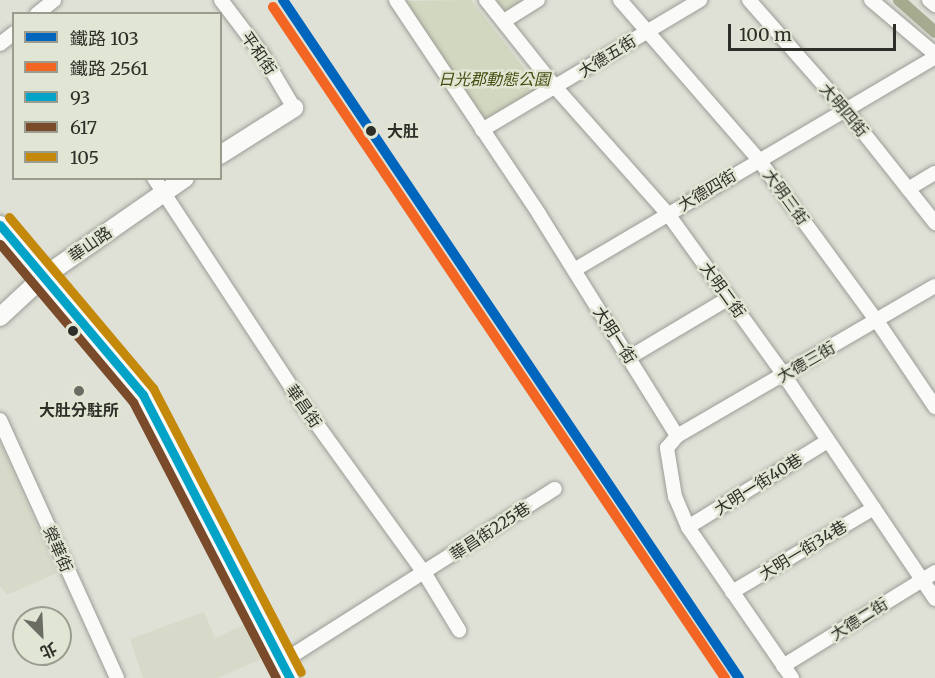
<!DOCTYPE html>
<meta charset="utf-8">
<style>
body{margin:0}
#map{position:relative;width:935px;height:678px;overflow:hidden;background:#dfe1d7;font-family:Merriweather,"Noto Sans TC",serif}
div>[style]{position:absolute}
.built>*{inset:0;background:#d7dac8}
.green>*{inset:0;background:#d2d7bf}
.canal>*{height:12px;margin:-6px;padding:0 6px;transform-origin:6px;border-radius:6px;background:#a6aa8f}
.roads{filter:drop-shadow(0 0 2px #9b9d96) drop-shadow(0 0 2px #9b9d96)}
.street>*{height:14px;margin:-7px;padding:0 7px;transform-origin:7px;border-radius:7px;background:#fafaf9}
.secondary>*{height:18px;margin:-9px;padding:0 9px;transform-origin:9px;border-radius:9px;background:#fafaf9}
.bus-1>*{height:9px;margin:-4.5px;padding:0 4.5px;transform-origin:4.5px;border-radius:4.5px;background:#02a3c6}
.bus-2>*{height:9px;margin:-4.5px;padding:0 4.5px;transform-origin:4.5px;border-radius:4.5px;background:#7a4b2a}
.bus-3>*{height:9px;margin:-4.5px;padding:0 4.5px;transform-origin:4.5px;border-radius:4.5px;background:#c4880a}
.rail-1>*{height:10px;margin:-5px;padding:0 5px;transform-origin:5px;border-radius:5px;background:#0065bd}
.rail-2>*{height:10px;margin:-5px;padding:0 5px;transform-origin:5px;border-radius:5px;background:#f26522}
.dots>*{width:16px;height:16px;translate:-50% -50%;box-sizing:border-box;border:3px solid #e1e5d3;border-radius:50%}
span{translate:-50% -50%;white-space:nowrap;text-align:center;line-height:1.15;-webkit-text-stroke:5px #e1e5d3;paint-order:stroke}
.street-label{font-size:16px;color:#2d2f28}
.park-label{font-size:16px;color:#464d10;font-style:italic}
.stop-label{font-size:16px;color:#2d2f28;font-weight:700}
.left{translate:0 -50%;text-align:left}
.poi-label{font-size:16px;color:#2d2f28;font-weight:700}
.legend{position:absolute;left:12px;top:12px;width:210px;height:168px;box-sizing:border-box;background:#e1e5d3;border:2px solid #999c8f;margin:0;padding:8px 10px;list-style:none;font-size:18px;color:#2d2f28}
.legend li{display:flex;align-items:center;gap:12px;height:30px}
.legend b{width:30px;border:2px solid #999c8f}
.north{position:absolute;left:12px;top:606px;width:60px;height:60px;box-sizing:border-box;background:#e1e5d3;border:2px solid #999c8f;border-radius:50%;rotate:156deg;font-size:16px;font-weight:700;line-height:24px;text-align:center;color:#2d2f28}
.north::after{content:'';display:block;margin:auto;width:21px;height:27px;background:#6b6d65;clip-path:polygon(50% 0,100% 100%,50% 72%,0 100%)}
.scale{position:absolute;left:728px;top:24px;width:168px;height:27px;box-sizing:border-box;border:3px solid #2d2f28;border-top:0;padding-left:8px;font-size:18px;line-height:21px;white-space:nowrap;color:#2d2f28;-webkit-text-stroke:4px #e1e5d3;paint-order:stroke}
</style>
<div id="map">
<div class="built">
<i style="clip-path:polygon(0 442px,57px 573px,7px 595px,0 586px)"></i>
<i style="clip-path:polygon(204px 612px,215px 638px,253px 621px,268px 656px,218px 678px,143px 678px,130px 639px)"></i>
</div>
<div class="green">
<i style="clip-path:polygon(471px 0,542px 91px,488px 124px,404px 1px)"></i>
<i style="clip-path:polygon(495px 0,526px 0,508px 17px)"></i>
</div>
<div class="canal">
<i style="left:899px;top:0;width:48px;rotate:41.6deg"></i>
</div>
<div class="roads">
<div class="street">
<i style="left:221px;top:0;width:68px;rotate:52.8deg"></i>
<i style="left:262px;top:54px;width:63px;rotate:59.3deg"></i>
<i style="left:396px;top:0;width:257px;rotate:56.2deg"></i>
<i style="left:539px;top:214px;width:261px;rotate:58.1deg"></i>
<i style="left:486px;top:0;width:112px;rotate:51.5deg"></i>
<i style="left:556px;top:88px;width:169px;rotate:48.4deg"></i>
<i style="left:668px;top:214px;width:198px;rotate:54.2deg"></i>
<i style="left:784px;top:375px;width:270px;rotate:56deg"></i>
<i style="left:620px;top:0;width:212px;rotate:49deg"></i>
<i style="left:759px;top:160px;width:200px;rotate:53.8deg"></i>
<i style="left:877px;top:321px;width:104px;rotate:56deg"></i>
<i style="left:749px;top:0;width:144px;rotate:48.7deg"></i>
<i style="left:844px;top:108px;width:147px;rotate:51.6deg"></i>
<i style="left:871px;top:0;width:84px;rotate:40.2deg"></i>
<i style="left:929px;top:0;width:8px;rotate:40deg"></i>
<i style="left:37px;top:14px;width:22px;rotate:-39deg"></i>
<i style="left:504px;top:21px;width:40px;rotate:-32deg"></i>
<i style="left:0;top:44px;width:18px;rotate:-38deg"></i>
<i style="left:482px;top:130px;width:254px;rotate:-30.8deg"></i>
<i style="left:154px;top:178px;width:272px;rotate:56.7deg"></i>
<i style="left:303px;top:405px;width:208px;rotate:54.2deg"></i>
<i style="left:425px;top:574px;width:66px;rotate:58.7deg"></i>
<i style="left:908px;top:189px;width:31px;rotate:-31deg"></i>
<i style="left:574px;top:270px;width:419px;rotate:-30.5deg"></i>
<i style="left:630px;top:357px;width:115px;rotate:-30.8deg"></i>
<i style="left:0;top:420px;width:283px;rotate:65.6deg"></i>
<i style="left:688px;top:527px;width:164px;rotate:-31.6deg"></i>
<i style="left:732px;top:592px;width:165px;rotate:-30.6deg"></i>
<i style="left:282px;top:662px;width:323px;rotate:-32.4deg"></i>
<i style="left:783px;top:666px;width:179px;rotate:-31.7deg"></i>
<i style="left:792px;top:678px;width:183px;rotate:-124.6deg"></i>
<i style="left:688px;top:527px;width:33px;rotate:-113deg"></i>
<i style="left:675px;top:497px;width:50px;rotate:-99.3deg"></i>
<i style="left:667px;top:448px;width:16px;rotate:-50deg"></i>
<i style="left:677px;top:436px;width:298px;rotate:-30.2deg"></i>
</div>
<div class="secondary">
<i style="left:220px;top:155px;width:88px;rotate:-32.4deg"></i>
<i style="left:0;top:225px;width:222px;rotate:49.9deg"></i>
<i style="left:143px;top:395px;width:319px;rotate:62.6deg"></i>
<i style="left:0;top:317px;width:59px;rotate:-42.9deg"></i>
<i style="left:43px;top:277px;width:173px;rotate:-34.9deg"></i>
</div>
</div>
<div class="bus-1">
<i style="left:0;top:225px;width:222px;rotate:49.9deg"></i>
<i style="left:143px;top:395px;width:319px;rotate:62.6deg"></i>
</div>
<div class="bus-2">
<i style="left:0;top:244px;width:207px;rotate:49.9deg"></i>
<i style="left:133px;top:402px;width:311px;rotate:62.6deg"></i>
</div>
<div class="bus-3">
<i style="left:9px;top:217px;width:224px;rotate:49.9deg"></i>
<i style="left:153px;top:388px;width:320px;rotate:62.5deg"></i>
</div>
<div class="rail-1">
<i style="left:283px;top:0;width:817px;rotate:56.08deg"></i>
</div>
<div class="rail-2">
<i style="left:273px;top:7px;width:809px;rotate:56.03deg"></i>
</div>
<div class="dots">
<i style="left:371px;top:131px;background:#2d2f28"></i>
<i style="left:73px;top:331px;background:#2d2f28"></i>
<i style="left:79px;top:391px;background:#6b6d65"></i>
</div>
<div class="street-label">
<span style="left:259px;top:53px;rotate:55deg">平和街</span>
<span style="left:607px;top:56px;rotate:-32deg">大德五街</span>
<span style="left:844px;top:110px;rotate:50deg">大明四街</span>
<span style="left:707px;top:190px;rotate:-31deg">大德四街</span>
<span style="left:786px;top:197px;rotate:54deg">大明三街</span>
<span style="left:90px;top:244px;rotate:-35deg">華山路</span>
<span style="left:723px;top:290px;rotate:54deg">大明二街</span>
<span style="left:615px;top:335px;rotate:57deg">大明一街</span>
<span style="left:806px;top:362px;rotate:-30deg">大德三街</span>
<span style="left:304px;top:406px;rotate:55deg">華昌街</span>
<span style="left:758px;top:484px;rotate:-32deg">大明一街40巷</span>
<span style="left:490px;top:531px;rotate:-33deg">華昌街225巷</span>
<span style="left:58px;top:549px;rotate:66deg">榮華街</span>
<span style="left:803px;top:550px;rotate:-31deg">大明一街34巷</span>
<span style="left:859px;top:619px;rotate:-32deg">大德二街</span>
</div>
<div class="park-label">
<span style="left:494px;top:79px">日光郡動態公園</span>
</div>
<div class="stop-label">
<span class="left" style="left:387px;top:131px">大肚</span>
</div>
<div class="poi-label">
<span style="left:79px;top:410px">大肚分駐所</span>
</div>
<ul class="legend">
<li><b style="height:8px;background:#0065bd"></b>鐵路 103</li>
<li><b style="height:8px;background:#f26522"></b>鐵路 2561</li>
<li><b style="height:8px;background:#02a3c6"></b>93</li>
<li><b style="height:8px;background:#7a4b2a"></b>617</li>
<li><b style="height:8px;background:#c4880a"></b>105</li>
</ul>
<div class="north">北</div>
<div class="scale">100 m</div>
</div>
